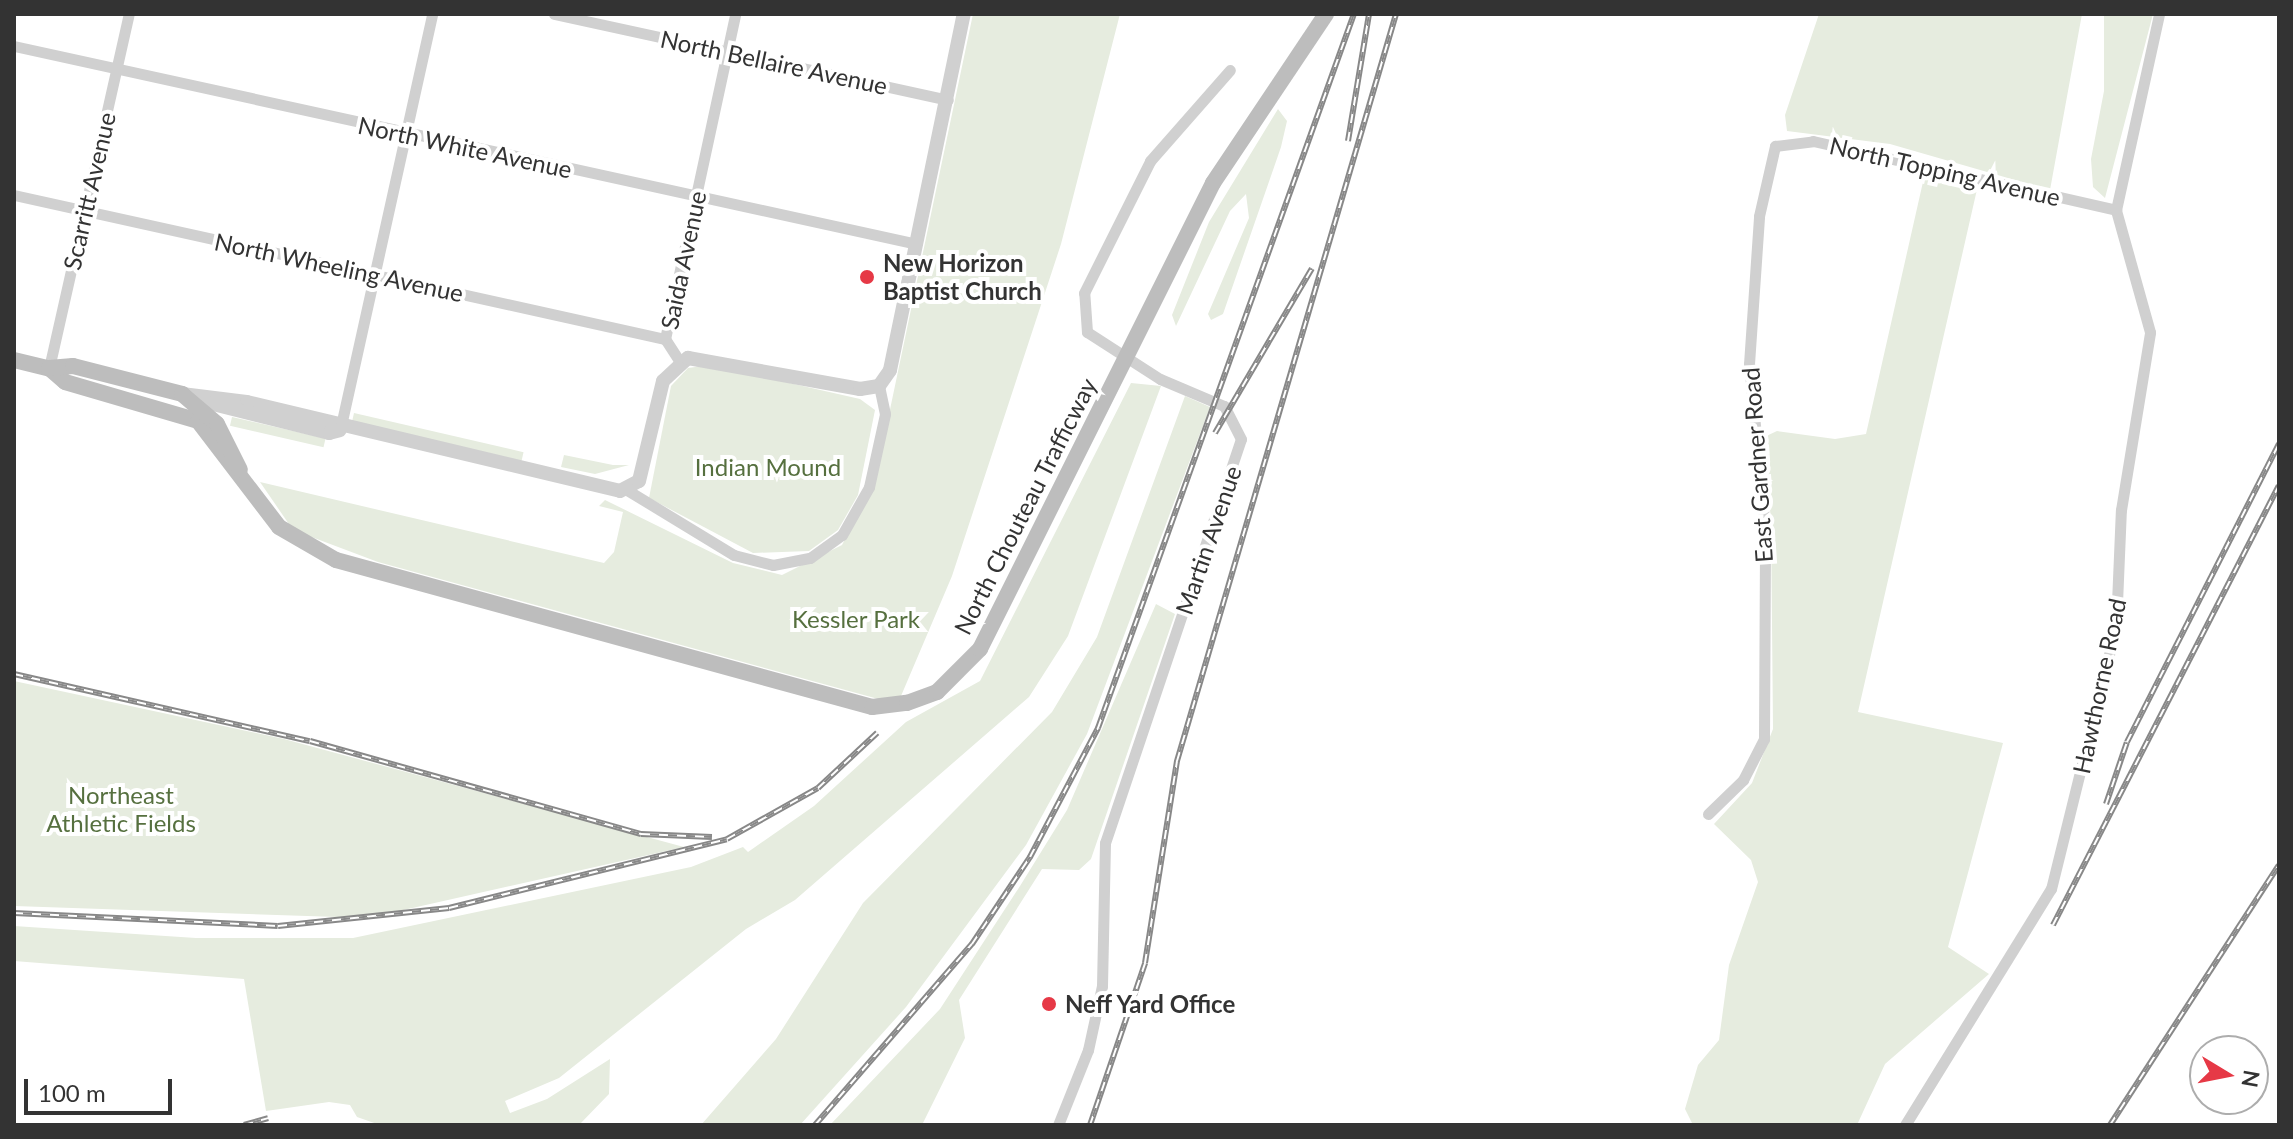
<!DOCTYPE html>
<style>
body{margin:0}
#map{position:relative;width:2293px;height:1139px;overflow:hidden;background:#fff;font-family:Lato,sans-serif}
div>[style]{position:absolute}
.green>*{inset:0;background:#e6ecdf;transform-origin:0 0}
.minor>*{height:11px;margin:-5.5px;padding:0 5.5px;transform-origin:5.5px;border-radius:5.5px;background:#d0d0d0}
.tertiary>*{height:14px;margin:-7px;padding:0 7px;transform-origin:7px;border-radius:7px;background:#d0d0d0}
.secondary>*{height:16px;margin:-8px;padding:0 8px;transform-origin:8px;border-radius:8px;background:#bdbdbd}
.rail>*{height:6px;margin-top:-3px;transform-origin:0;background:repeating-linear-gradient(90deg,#fff 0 9px,#888 0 18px);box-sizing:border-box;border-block:2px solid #888}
.dots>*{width:22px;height:22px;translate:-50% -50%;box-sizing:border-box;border:4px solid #fff;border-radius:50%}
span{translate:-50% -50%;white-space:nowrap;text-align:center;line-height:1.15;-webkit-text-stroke:8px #fff;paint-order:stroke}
.street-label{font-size:24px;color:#333}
.poi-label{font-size:24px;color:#333;font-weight:700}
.left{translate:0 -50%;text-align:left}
.park-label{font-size:24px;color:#56703f}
.frame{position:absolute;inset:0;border:16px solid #333;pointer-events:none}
.north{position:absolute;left:2189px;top:1035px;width:80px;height:80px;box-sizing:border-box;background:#fff;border:2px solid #adadad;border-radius:50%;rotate:100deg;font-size:22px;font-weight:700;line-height:32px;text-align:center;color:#333}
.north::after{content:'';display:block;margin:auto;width:28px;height:36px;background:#e63946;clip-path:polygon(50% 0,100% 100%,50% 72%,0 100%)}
.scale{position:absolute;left:24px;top:1079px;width:148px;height:36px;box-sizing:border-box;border:4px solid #333;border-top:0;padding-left:10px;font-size:24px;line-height:28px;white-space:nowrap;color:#333;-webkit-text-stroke:6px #fff;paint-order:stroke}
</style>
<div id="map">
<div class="green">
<i style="clip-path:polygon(973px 14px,1120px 14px,1061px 244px,952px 576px,901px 696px,882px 700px,378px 562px,293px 530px,260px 482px,604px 563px,614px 552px,623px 512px,599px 506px,605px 500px,733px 563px,782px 575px,842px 545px,875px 481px)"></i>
<i style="clip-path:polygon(1819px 14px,2082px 14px,2050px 190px,1890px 144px,1787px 131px,1785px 115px)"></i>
<i style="clip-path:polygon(2104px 14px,2153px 14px,2105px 198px,2093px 187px,2091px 159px,2104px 91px)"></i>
<i style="clip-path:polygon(1278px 109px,1287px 121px,1281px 147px,1223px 314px,1211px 320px,1208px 314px,1249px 218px,1246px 194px,1230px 211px,1176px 326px,1172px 315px,1209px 222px)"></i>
<i style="clip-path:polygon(1925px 173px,1978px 185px,1858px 712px,2003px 743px,1948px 947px,1989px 974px,1885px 1064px,1857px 1125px,1693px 1125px,1685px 1109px,1698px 1065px,1719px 1040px,1729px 965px,1758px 882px,1751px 860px,1714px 824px,1752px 783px,1773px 729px,1771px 519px,1762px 438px,1777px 431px,1835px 439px,1866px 434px)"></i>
<i style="clip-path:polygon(710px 365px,860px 399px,875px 410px,858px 495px,838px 530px,809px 551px,753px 553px,649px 498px,671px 386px,688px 368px)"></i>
<i style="clip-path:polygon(1131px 383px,1161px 386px,1068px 636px,1029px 697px,795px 900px,746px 929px,559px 1078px,505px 1101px,510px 1113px,547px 1099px,610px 1059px,609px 1094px,579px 1125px,380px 1125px,357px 1117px,350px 1105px,329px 1102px,266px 1111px,244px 979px,14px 961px,14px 926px,196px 938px,353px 938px,691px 867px,743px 847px,748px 852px,814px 806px,906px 722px,980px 681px)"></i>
<i style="clip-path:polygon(1185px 396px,1210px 407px,1087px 734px,1026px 845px,906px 1007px,800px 1125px,701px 1125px,776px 1039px,863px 903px,1052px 712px,1097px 637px)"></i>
<i style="left:354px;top:413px;width:174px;height:10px;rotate:13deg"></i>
<i style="left:232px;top:417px;width:96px;height:9px;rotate:13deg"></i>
<i style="clip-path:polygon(564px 455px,613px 465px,629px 465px,595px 474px,561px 467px)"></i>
<i style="clip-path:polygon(1156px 604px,1175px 614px,1091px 859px,1079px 870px,1042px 869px,959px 1000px,965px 1038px,922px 1125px,830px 1125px,940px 1009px,1020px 886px,1067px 810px)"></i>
<i style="clip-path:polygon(14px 681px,284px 739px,684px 847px,368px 918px,14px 906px)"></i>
</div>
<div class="minor">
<i style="left:554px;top:14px;width:403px;rotate:12.3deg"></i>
<i style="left:14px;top:46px;width:924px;rotate:12.37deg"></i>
<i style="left:14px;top:195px;width:667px;rotate:12.47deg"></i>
<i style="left:680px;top:362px;width:27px;rotate:-123deg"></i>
<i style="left:665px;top:339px;width:332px;rotate:-77.8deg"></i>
<i style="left:49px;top:368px;width:363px;rotate:-77.3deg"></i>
<i style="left:340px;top:430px;width:426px;rotate:-77.5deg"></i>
<i style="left:627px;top:490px;width:125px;rotate:31.3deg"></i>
<i style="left:734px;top:555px;width:40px;rotate:14.4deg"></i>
<i style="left:773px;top:565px;width:38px;rotate:-11deg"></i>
<i style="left:810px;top:558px;width:39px;rotate:-36deg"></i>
<i style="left:842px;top:535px;width:55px;rotate:-60.6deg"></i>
<i style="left:869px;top:487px;width:75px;rotate:-77.6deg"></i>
<i style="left:885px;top:414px;width:29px;rotate:-102deg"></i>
<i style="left:1708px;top:814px;width:49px;rotate:-44.2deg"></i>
<i style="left:1743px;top:780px;width:46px;rotate:-62.9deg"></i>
<i style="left:1764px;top:739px;width:210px;rotate:-89.7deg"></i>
<i style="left:1765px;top:529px;width:166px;rotate:-95.5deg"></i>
<i style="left:1749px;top:364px;width:148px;rotate:-86.1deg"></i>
<i style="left:1759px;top:216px;width:72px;rotate:-77.1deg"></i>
<i style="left:1775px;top:146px;width:38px;rotate:-7deg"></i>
<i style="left:1813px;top:141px;width:311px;rotate:12.8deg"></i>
<i style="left:1058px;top:1125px;width:81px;rotate:-68.2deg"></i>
<i style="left:1088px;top:1050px;width:66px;rotate:-77.7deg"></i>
<i style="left:1102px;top:986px;width:143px;rotate:-88.8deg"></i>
<i style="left:1105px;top:843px;width:426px;rotate:-71.4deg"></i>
<i style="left:1241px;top:439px;width:37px;rotate:-117deg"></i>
<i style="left:1224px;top:406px;width:69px;rotate:-157.1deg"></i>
<i style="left:1160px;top:379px;width:87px;rotate:-147.2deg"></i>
<i style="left:1087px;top:332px;width:39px;rotate:-94deg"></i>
<i style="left:1084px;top:293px;width:148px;rotate:-63.4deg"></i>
<i style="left:1150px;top:161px;width:121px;rotate:-48.7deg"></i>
<i style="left:1905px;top:1125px;width:278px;rotate:-58.3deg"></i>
<i style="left:2051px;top:889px;width:270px;rotate:-76.1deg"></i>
<i style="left:2116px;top:627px;width:117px;rotate:-87.6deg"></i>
<i style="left:2121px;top:510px;width:180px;rotate:-80.7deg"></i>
<i style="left:2150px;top:332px;width:127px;rotate:-105.6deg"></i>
<i style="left:2116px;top:210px;width:201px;rotate:-77.6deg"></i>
</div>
<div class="tertiary">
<i style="left:182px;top:394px;width:65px;rotate:7deg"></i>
<i style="left:247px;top:402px;width:383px;rotate:13.4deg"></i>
<i style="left:620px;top:491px;width:21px;rotate:-28deg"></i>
<i style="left:639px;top:481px;width:103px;rotate:-76.5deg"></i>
<i style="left:663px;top:381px;width:34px;rotate:-43deg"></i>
<i style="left:688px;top:358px;width:175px;rotate:10.2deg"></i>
<i style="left:860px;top:389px;width:19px;rotate:-9deg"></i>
<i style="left:879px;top:386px;width:19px;rotate:-55deg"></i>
<i style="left:890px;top:370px;width:364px;rotate:-78.3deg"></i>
<i style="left:209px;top:403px;width:124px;rotate:14deg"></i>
<i style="left:329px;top:433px;width:11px;rotate:-15deg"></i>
</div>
<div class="secondary">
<i style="left:14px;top:360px;width:46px;rotate:13.7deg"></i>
<i style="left:49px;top:368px;width:21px;rotate:41deg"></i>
<i style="left:65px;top:382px;width:139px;rotate:16.3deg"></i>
<i style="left:198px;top:421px;width:133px;rotate:52.6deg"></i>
<i style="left:279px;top:527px;width:66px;rotate:30.1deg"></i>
<i style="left:336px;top:560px;width:556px;rotate:15.34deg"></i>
<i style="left:872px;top:707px;width:35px;rotate:-7deg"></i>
<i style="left:907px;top:703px;width:32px;rotate:-20deg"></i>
<i style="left:937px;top:692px;width:61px;rotate:-45deg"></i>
<i style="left:980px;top:649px;width:521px;rotate:-63.43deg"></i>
<i style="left:1213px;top:183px;width:203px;rotate:-56.2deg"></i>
<i style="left:49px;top:368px;width:24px;rotate:-5deg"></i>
<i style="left:73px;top:366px;width:113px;rotate:14.4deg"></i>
<i style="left:182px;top:394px;width:46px;rotate:40.6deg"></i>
<i style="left:217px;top:424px;width:51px;rotate:63.4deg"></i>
</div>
<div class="rail">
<i style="left:1348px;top:141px;width:129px;rotate:-80.6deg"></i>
<i style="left:1215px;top:433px;width:191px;rotate:-59.5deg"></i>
<i style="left:14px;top:674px;width:303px;rotate:12.8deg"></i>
<i style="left:310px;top:741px;width:344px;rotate:15.7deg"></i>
<i style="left:641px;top:834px;width:71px;rotate:2.4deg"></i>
<i style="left:2106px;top:804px;width:65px;rotate:-71.3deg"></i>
<i style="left:2127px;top:742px;width:335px;rotate:-63deg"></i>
<i style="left:14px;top:913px;width:264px;rotate:2.8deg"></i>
<i style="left:278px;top:926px;width:172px;rotate:-6deg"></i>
<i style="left:449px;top:908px;width:286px;rotate:-13.9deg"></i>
<i style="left:727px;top:839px;width:104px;rotate:-29.3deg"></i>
<i style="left:818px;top:788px;width:81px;rotate:-43deg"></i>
<i style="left:2053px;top:925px;width:494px;rotate:-62.8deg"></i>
<i style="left:244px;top:1125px;width:25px;rotate:-16deg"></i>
<i style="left:815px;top:1125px;width:240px;rotate:-49.1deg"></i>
<i style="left:972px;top:944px;width:105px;rotate:-56.3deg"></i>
<i style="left:1030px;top:857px;width:146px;rotate:-62.2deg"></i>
<i style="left:1098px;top:728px;width:759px;rotate:-70.28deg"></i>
<i style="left:1090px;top:1125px;width:171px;rotate:-71.2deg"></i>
<i style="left:1145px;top:963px;width:205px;rotate:-81deg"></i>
<i style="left:1177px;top:761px;width:778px;rotate:-73.66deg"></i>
<i style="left:2110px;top:1125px;width:310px;rotate:-57deg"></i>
</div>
<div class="dots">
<i style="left:867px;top:277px;background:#e63946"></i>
<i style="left:1049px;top:1004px;background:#e63946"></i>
</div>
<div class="street-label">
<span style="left:774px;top:62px;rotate:12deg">North Bellaire Avenue</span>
<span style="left:465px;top:147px;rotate:12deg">North White Avenue</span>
<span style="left:1945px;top:171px;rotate:13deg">North Topping Avenue</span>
<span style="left:89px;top:191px;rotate:-77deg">Scarritt Avenue</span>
<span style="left:683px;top:260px;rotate:-78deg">Saida Avenue</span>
<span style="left:339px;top:267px;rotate:12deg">North Wheeling Avenue</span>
<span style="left:1757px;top:465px;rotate:-94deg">East Gardner Road</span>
<span style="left:1025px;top:506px;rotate:-63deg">North Chouteau Trafficway</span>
<span style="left:1208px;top:540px;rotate:-71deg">Martin Avenue</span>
<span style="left:2099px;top:686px;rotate:-78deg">Hawthorne Road</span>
</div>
<div class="poi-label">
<span class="left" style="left:883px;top:277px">New Horizon<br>Baptist Church</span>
<span class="left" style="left:1065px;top:1004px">Neff Yard Office</span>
</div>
<div class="park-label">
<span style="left:768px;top:467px">Indian Mound</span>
<span style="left:856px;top:619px">Kessler Park</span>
<span style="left:121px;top:809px">Northeast<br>Athletic Fields</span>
</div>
<div class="frame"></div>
<div class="north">N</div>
<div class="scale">100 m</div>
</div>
